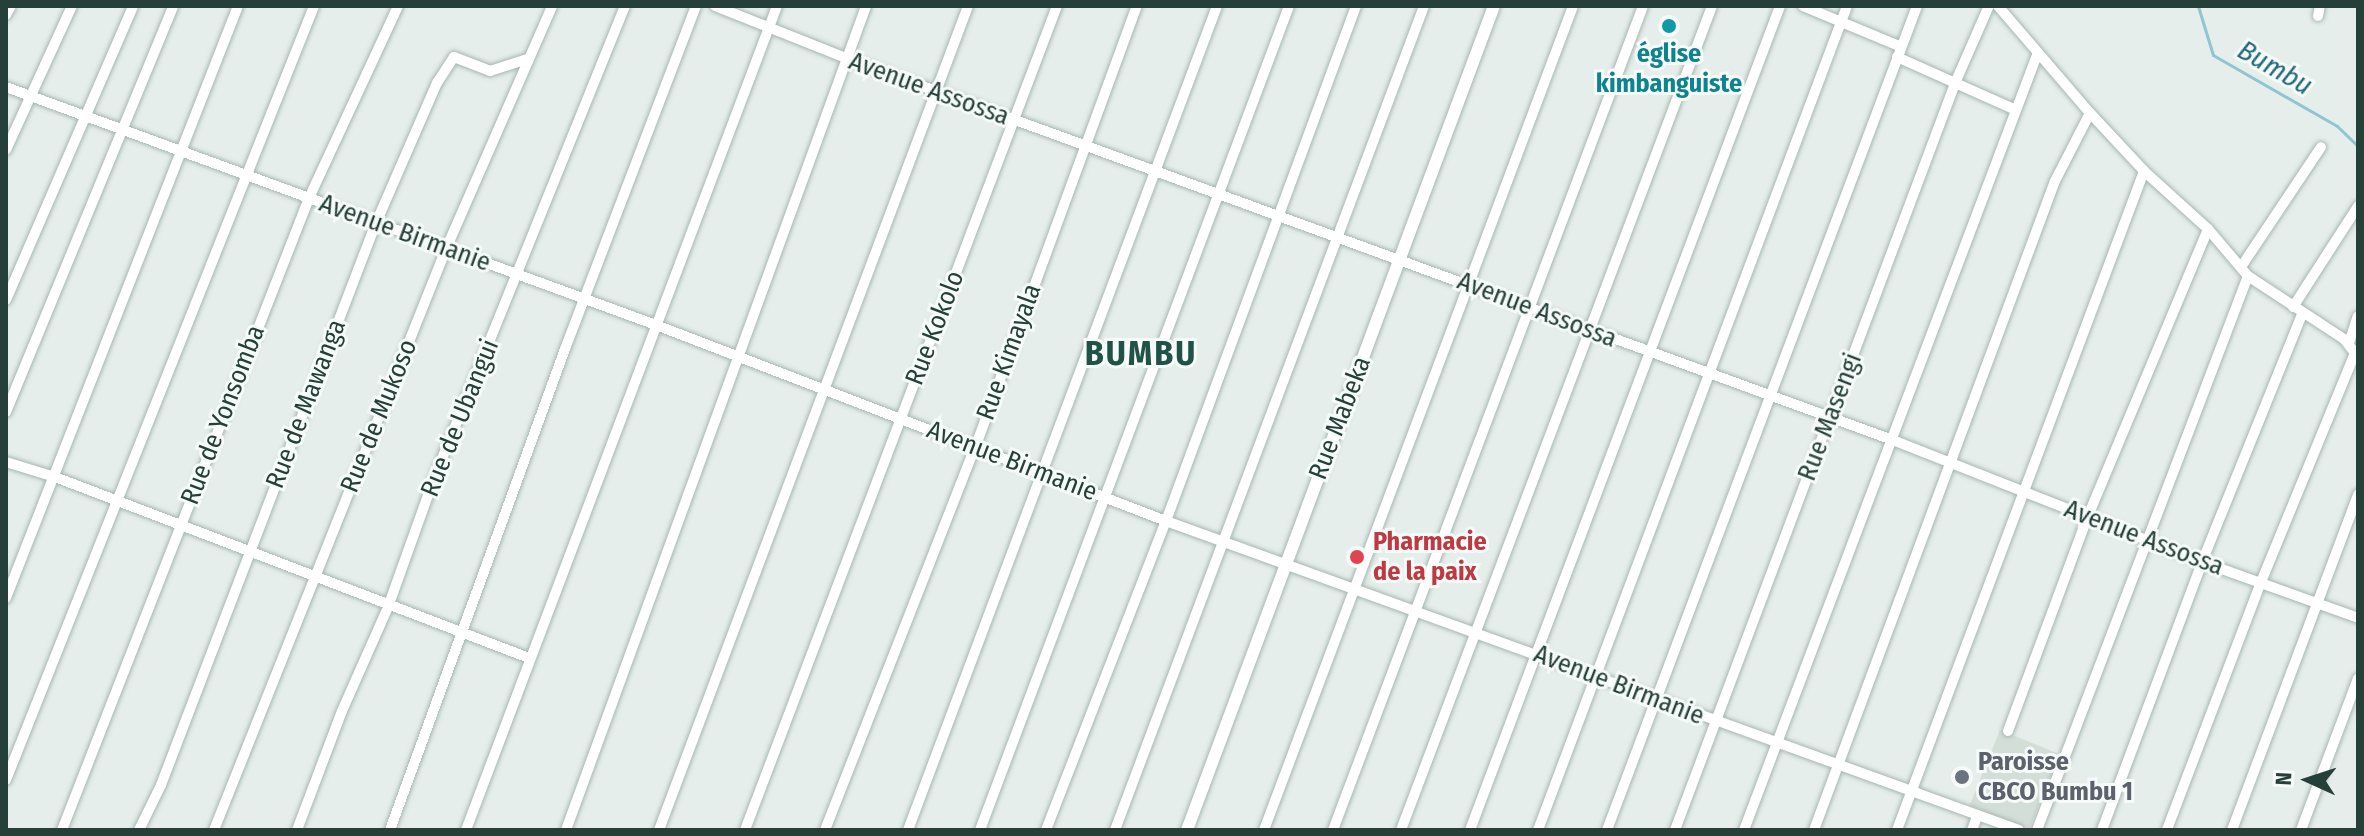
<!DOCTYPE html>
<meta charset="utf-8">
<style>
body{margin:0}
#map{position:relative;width:2364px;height:836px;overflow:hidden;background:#e5eeea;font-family:"Fira Sans Condensed",sans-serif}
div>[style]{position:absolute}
.built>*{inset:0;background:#d4ded9;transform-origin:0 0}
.stream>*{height:3px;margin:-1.5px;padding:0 1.5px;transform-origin:1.5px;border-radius:1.5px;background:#90c5d1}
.roads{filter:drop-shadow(0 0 2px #a8b6b1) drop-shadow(0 0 2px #a8b6b1)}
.minor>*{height:10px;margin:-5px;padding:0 5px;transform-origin:5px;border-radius:5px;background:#fff}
.tertiary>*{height:12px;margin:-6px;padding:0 6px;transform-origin:6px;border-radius:6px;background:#fff}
.dots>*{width:22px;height:22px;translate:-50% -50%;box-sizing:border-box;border:4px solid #f6faf8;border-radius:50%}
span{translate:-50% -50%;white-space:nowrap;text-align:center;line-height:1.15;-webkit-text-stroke:6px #f6faf8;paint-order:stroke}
.culture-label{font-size:26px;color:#0d838f;font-weight:700}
.street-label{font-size:26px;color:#254039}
.health-label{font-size:26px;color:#be3a42;font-weight:700}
.left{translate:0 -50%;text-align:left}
.worship-label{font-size:26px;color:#5b616d;font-weight:700}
.water-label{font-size:28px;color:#206a7a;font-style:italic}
.district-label{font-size:34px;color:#215247;font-weight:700;letter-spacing:2px}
.frame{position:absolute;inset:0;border:8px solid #254039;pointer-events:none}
.north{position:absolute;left:2268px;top:740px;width:80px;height:80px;-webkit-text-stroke:6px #f6faf8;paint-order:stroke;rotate:273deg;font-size:22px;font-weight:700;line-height:32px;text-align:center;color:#254039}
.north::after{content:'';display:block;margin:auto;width:28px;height:36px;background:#254039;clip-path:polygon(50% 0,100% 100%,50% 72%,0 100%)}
</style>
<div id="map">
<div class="built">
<i style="left:2000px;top:730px;width:64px;height:81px;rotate:22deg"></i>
</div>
<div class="stream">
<i style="left:2198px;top:6px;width:51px;rotate:73deg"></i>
<i style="left:2213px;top:55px;width:143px;rotate:29.8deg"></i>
<i style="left:2337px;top:126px;width:29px;rotate:44deg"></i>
</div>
<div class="roads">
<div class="minor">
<i style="left:715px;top:6px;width:143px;rotate:21.7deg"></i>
<i style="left:848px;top:59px;width:1109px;rotate:20.04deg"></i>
<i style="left:1890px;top:439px;width:335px;rotate:21.5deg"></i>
<i style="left:2202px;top:562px;width:166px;rotate:19.7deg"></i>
<i style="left:1803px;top:6px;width:104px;rotate:22.6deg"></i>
<i style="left:1998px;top:6px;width:141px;rotate:49.3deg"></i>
<i style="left:2090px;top:113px;width:79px;rotate:47deg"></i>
<i style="left:2144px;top:171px;width:86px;rotate:42.2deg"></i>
<i style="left:2208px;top:229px;width:62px;rotate:49.6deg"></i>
<i style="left:2248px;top:276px;width:115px;rotate:33.3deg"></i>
<i style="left:2344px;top:339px;width:18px;rotate:52deg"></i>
<i style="left:2355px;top:353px;width:248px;rotate:112.3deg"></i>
<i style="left:2261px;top:582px;width:265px;rotate:110.8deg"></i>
<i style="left:6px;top:15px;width:10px;rotate:-61deg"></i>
<i style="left:2318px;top:16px;width:10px;rotate:-79deg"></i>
<i style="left:1897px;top:57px;width:128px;rotate:24deg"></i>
<i style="left:6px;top:87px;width:692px;rotate:20.11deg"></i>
<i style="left:656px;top:325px;width:546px;rotate:21.02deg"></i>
<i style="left:1166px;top:521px;width:907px;rotate:19.91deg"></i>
<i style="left:6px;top:150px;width:158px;rotate:-65.4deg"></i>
<i style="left:2241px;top:267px;width:144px;rotate:-56.3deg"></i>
<i style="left:6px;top:300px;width:320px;rotate:-66.6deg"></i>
<i style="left:2293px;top:307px;width:120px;rotate:-57.2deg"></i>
<i style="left:2349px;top:343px;width:28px;rotate:-72deg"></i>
<i style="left:6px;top:412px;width:439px;rotate:-67.6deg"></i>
<i style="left:6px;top:462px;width:51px;rotate:17deg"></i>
<i style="left:55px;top:477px;width:507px;rotate:20.9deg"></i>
<i style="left:6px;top:598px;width:636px;rotate:-68.6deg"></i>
<i style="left:2008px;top:731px;width:229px;rotate:-69.6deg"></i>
<i style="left:2088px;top:516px;width:311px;rotate:-67.3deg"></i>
<i style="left:6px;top:780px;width:833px;rotate:-68.3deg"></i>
<i style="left:62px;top:830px;width:679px;rotate:-68.65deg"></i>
<i style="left:309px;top:198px;width:212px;rotate:-65.1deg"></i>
<i style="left:139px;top:830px;width:50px;rotate:-63.9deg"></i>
<i style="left:161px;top:785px;width:602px;rotate:-69.07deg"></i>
<i style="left:376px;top:223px;width:153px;rotate:-66.5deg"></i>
<i style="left:437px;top:83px;width:31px;rotate:-57deg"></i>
<i style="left:454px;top:57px;width:39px;rotate:21deg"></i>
<i style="left:490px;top:71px;width:40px;rotate:-18deg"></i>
<i style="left:214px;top:830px;width:626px;rotate:-68.23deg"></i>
<i style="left:446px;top:249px;width:265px;rotate:-66.4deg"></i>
<i style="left:297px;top:830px;width:127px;rotate:-69.3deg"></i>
<i style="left:342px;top:711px;width:114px;rotate:-66.1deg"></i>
<i style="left:388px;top:607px;width:139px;rotate:-70.3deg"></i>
<i style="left:435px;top:476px;width:507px;rotate:-67.99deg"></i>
<i style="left:390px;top:830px;width:512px;rotate:-70.01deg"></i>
<i style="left:565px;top:349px;width:367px;rotate:-69.1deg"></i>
<i style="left:466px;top:830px;width:881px;rotate:-69.32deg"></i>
<i style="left:566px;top:830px;width:877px;rotate:-69.99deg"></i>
<i style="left:659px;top:830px;width:880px;rotate:-69.44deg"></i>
<i style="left:745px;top:830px;width:881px;rotate:-69.26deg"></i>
<i style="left:825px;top:830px;width:410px;rotate:-68.6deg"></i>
<i style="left:975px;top:448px;width:471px;rotate:-69.9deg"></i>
<i style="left:908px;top:830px;width:880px;rotate:-69.44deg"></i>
<i style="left:980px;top:830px;width:880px;rotate:-69.44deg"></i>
<i style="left:1046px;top:830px;width:331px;rotate:-68.8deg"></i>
<i style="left:1166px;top:521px;width:549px;rotate:-69.75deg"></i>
<i style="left:1115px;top:830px;width:880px;rotate:-69.44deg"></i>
<i style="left:1264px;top:830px;width:880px;rotate:-69.44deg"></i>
<i style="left:1333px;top:830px;width:880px;rotate:-69.38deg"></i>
<i style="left:1401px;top:830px;width:881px;rotate:-69.32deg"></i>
<i style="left:1470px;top:830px;width:880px;rotate:-69.38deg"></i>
<i style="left:1538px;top:830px;width:880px;rotate:-69.44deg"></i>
<i style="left:1607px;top:830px;width:880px;rotate:-69.38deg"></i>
<i style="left:1675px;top:830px;width:800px;rotate:-69.44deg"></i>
<i style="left:1956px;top:81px;width:82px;rotate:-66.3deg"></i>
<i style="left:1744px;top:830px;width:829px;rotate:-69.29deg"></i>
<i style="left:1814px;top:830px;width:692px;rotate:-69.63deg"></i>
<i style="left:2055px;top:181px;width:76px;rotate:-62.8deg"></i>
<i style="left:1897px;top:830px;width:704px;rotate:-69.45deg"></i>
<i style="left:1972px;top:830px;width:14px;rotate:-69deg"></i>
<i style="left:2037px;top:830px;width:593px;rotate:-69.15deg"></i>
<i style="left:2102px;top:830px;width:286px;rotate:-69.5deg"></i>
<i style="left:2202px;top:562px;width:267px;rotate:-68deg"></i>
<i style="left:2232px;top:830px;width:359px;rotate:-69.4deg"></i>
<i style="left:2301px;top:830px;width:162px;rotate:-69.4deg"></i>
</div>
<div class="tertiary">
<i style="left:1187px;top:830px;width:879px;rotate:-69.57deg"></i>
</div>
</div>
<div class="dots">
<i style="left:1669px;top:26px;background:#0f9aa8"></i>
<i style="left:1357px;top:557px;background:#e0444e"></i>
<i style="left:1962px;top:777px;background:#6b7280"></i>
</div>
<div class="culture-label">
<span style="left:1669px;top:69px">église<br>kimbanguiste</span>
</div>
<div class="street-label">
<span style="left:929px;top:89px;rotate:20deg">Avenue Assossa</span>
<span style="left:405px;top:233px;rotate:20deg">Avenue Birmanie</span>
<span style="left:1537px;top:310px;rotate:21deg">Avenue Assossa</span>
<span style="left:935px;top:328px;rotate:-69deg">Rue Kokolo</span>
<span style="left:1009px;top:352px;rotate:-70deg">Rue Kimayala</span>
<span style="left:306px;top:404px;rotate:-69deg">Rue de Mawanga</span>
<span style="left:223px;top:415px;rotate:-69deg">Rue de Yonsomba</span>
<span style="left:379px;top:416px;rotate:-68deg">Rue de Mukoso</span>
<span style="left:1830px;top:417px;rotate:-69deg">Rue Masengi</span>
<span style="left:460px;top:418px;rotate:-68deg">Rue de Ubangui</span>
<span style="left:1340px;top:418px;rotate:-69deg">Rue Mabeka</span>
<span style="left:1012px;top:461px;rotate:21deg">Avenue Birmanie</span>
<span style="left:2144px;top:538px;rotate:21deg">Avenue Assossa</span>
<span style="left:1619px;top:685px;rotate:21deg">Avenue Birmanie</span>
</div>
<div class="health-label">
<span class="left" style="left:1373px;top:557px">Pharmacie<br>de la paix</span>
</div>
<div class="worship-label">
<span class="left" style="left:1978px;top:777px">Paroisse<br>CBCO Bumbu 1</span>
</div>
<div class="water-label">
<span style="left:2275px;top:68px;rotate:30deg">Bumbu</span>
</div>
<div class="district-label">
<span style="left:1141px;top:354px">BUMBU</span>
</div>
<div class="frame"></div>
<div class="north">N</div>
</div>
